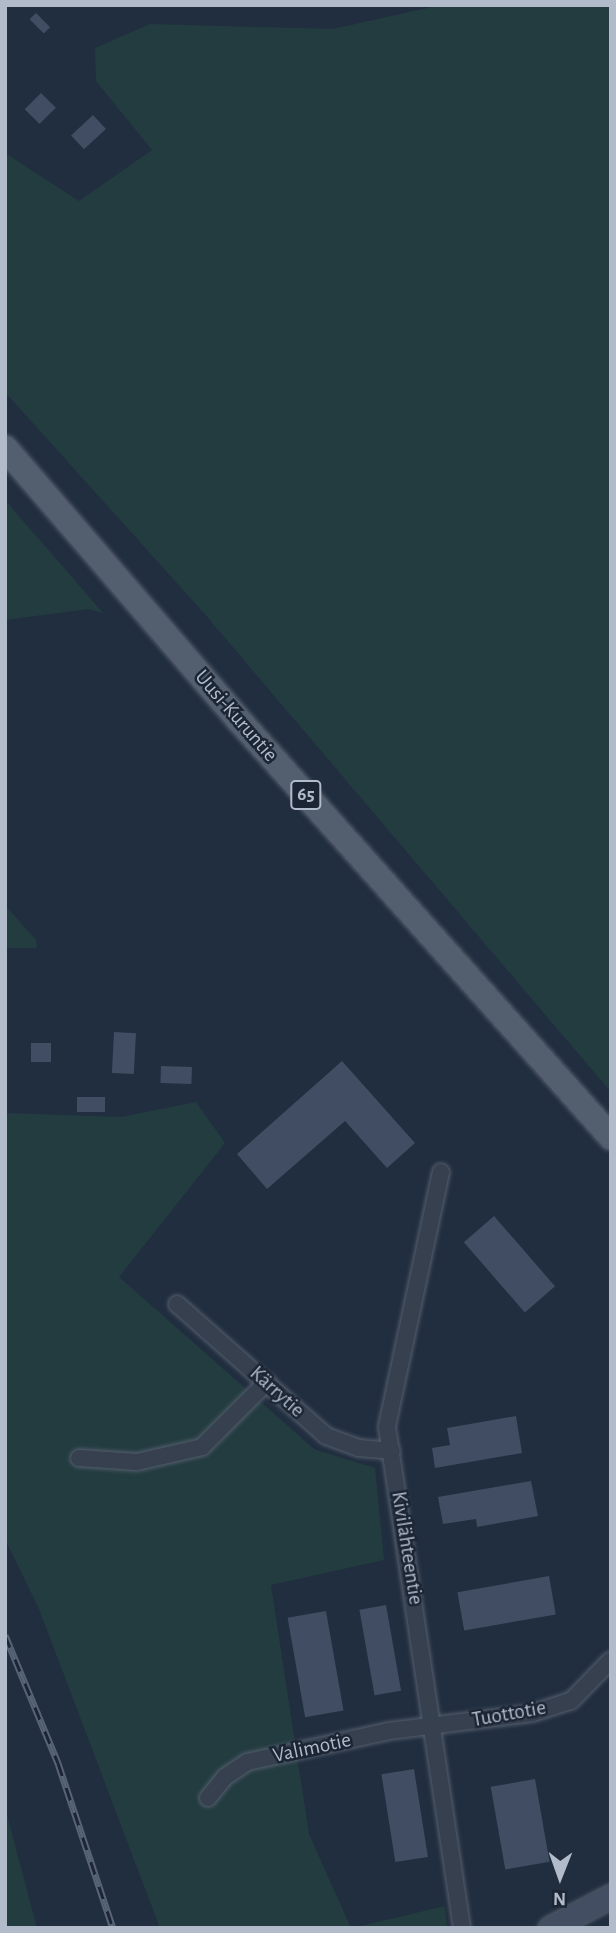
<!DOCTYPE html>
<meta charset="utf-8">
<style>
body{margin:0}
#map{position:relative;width:616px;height:1933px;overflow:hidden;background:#212e3f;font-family:"Alegreya Sans",sans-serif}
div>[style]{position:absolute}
.green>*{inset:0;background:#233c40}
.building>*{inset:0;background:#404d62;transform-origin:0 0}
.roads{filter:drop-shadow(0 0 2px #545e6d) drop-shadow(0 0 2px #545e6d)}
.minor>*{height:16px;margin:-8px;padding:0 8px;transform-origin:8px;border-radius:8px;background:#36404f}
.secondary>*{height:23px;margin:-11.5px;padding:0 11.5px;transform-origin:11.5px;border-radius:11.5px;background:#434e62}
.primary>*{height:24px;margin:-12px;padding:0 12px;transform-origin:12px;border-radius:12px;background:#535f6f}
.rail>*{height:7px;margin-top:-3.5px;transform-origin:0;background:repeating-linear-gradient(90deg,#1b2534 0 13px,#576377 0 26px);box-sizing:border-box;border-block:2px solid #576377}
span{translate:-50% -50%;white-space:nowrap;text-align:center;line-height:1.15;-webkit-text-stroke:5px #1b2534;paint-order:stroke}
.shield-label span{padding:2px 5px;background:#1b2534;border:2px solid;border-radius:5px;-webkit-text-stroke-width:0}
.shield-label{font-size:19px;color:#b2bbca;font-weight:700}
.street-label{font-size:21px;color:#b2bbca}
.frame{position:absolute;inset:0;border:7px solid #b2bbca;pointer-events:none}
.north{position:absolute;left:525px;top:1842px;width:70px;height:70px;-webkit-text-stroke:5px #1b2534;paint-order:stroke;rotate:181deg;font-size:19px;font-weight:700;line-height:28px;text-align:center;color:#b2bbca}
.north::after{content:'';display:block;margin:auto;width:24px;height:32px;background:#b2bbca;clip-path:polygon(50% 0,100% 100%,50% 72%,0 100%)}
</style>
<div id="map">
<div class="green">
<i style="clip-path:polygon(441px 5px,611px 5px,611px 1092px,203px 612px,5px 392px,5px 153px,79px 201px,152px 150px,96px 81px,95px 48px,150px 24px,333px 29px)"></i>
<i style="clip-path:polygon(5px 500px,103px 613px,89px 609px,5px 620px)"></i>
<i style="clip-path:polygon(5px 905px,36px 940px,37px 948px,5px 948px)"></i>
<i style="clip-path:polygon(196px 1102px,225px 1143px,119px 1277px,314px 1449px,375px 1468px,384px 1560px,271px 1585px,309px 1834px,351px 1928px,160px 1928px,39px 1609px,5px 1539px,5px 1113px,121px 1117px)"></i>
<i style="clip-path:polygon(5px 1809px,6px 1811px,37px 1928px,5px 1928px)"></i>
<i style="clip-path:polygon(445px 1906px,447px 1928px,352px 1928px)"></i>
</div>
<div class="building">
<i style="left:36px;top:13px;width:20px;height:9px;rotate:45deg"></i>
<i style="left:41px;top:93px;width:21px;height:23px;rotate:45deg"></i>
<i style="left:93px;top:115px;width:19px;height:30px;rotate:47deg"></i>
<i style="left:114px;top:1032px;width:22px;height:41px;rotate:3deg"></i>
<i style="left:31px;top:1043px;width:20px;height:19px"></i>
<i style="clip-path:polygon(342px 1061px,415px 1143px,387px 1168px,345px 1121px,267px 1189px,237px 1154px)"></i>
<i style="left:161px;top:1066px;width:31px;height:17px;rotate:2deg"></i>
<i style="left:77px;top:1097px;width:28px;height:15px"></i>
<i style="left:494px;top:1216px;width:93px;height:40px;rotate:49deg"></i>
<i style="clip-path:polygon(516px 1416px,522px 1453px,435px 1468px,432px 1448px,450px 1445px,447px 1428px)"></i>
<i style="clip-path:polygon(531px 1481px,538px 1516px,477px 1527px,476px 1519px,443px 1524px,438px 1497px)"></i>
<i style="left:549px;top:1576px;width:39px;height:93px;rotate:80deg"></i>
<i style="left:386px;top:1605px;width:87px;height:27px;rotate:80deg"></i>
<i style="left:326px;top:1611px;width:101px;height:39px;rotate:80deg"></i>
<i style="left:414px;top:1769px;width:89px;height:33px;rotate:81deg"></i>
<i style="left:535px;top:1779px;width:84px;height:45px;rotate:80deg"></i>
</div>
<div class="roads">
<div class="minor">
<i style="left:441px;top:1172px;width:261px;rotate:102deg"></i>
<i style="left:387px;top:1427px;width:507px;rotate:81.49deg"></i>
<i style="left:177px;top:1304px;width:199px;rotate:41.5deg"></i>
<i style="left:326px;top:1436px;width:35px;rotate:20deg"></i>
<i style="left:359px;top:1448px;width:33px;rotate:5deg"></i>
<i style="left:79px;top:1458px;width:58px;rotate:3.9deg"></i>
<i style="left:137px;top:1462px;width:67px;rotate:-13deg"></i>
<i style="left:202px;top:1447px;width:92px;rotate:-45deg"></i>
<i style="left:208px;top:1798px;width:27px;rotate:-51deg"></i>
<i style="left:225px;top:1777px;width:27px;rotate:-34deg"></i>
<i style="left:247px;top:1762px;width:145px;rotate:-12.3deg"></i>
<i style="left:389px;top:1731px;width:145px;rotate:-7.1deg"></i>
<i style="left:533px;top:1713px;width:40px;rotate:-18deg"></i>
<i style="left:571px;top:1701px;width:57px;rotate:-45.7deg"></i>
</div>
<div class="secondary">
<i style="left:550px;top:1928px;width:69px;rotate:-27.7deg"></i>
</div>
<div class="primary">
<i style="left:5px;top:448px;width:356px;rotate:49.3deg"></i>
<i style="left:237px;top:718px;width:562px;rotate:48.25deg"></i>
</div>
</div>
<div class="rail">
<i style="left:5px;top:1635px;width:139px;rotate:67.5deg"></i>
<i style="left:58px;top:1763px;width:174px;rotate:71.6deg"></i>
</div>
<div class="shield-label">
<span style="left:306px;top:795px">65</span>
</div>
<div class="street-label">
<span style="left:236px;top:716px;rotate:49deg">Uusi-Kuruntie</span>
<span style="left:277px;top:1392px;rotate:42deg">Kärrytie</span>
<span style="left:407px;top:1548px;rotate:81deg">Kivilähteentie</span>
<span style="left:509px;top:1714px;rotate:-10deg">Tuottotie</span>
<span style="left:312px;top:1748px;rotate:-12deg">Valimotie</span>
</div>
<div class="frame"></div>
<div class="north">N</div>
</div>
